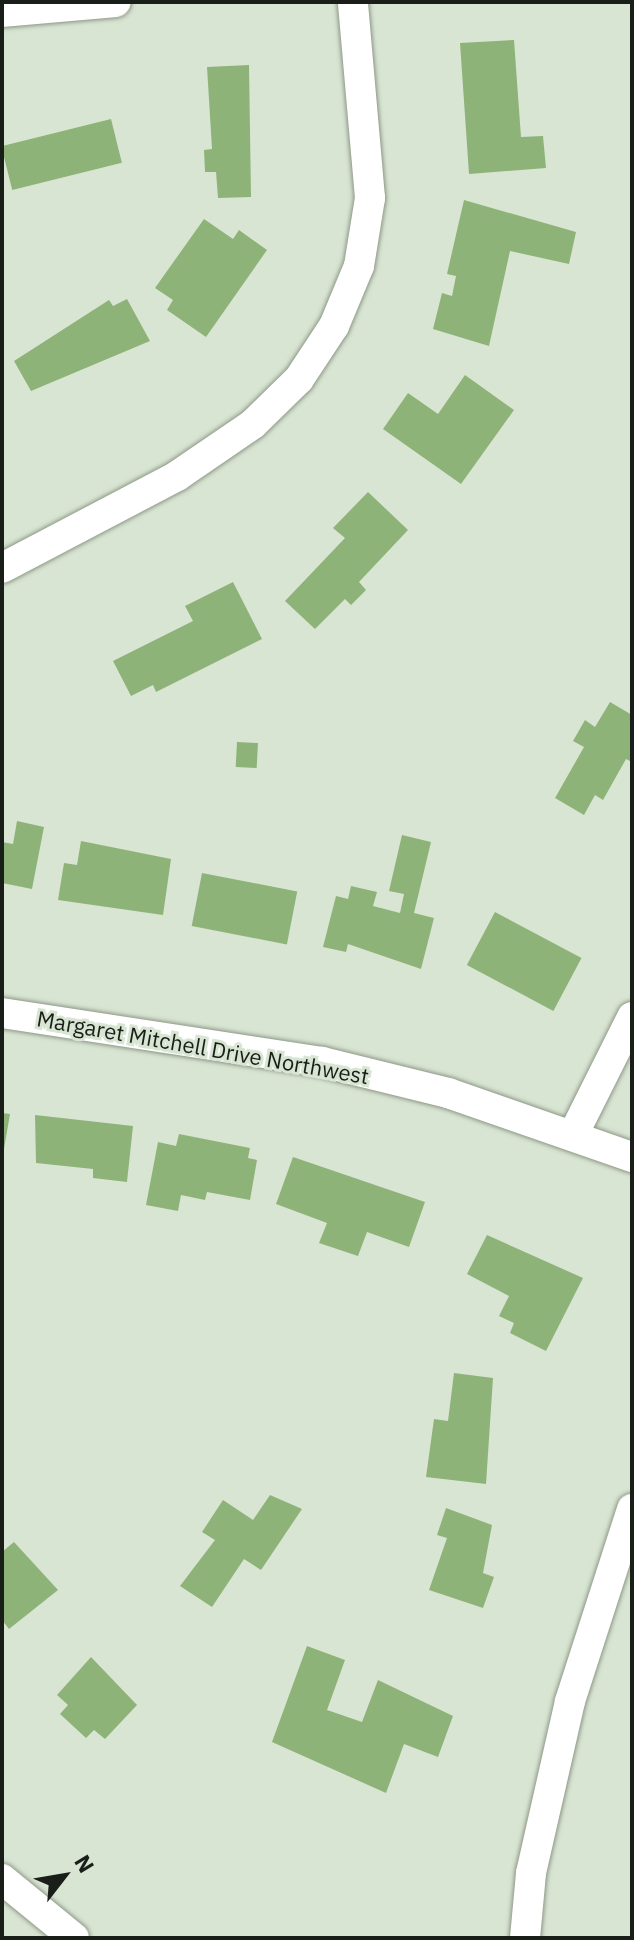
<!DOCTYPE html>
<style>
body{margin:0}
#map{position:relative;width:634px;height:1940px;overflow:hidden;background:#d9e5d3;font-family:"IBM Plex Sans",sans-serif}
div>[style]{position:absolute}
.building>*{inset:0;background:#8eb379;transform-origin:0 0}
.roads{filter:drop-shadow(0 0 2px #8d9887) drop-shadow(0 0 2px #8d9887)}
.minor>*{height:30px;margin:-15px;padding:0 15px;transform-origin:15px;border-radius:15px;background:#fff}
span{translate:-50% -50%;white-space:nowrap;text-align:center;line-height:1.15;-webkit-text-stroke:6px #d9e5d3;paint-order:stroke}
.street-label{font-size:22px;color:#1a1e18}
.frame{position:absolute;inset:0;border:4px solid #1a1e18;pointer-events:none}
.north{position:absolute;left:24px;top:1836px;width:80px;height:80px;-webkit-text-stroke:6px #d9e5d3;paint-order:stroke;rotate:59deg;font-size:22px;font-weight:700;line-height:32px;text-align:center;color:#1a1e18}
.north::after{content:'';display:block;margin:auto;width:28px;height:36px;background:#1a1e18;clip-path:polygon(50% 0,100% 100%,50% 72%,0 100%)}
</style>
<div id="map">
<div class="building">
<i style="clip-path:polygon(514px 40px,521px 137px,543px 136px,546px 168px,469px 174px,460px 43px)"></i>
<i style="clip-path:polygon(249px 65px,251px 197px,218px 198px,216px 172px,205px 172px,204px 150px,212px 149px,207px 67px)"></i>
<i style="left:111px;top:119px;width:45px;height:113px;rotate:76deg"></i>
<i style="clip-path:polygon(464px 200px,576px 232px,569px 264px,510px 251px,489px 346px,433px 329px,442px 293px,452px 296px,456px 276px,447px 274px)"></i>
<i style="clip-path:polygon(204px 219px,233px 239px,239px 230px,267px 250px,206px 337px,167px 310px,173px 300px,155px 288px)"></i>
<i style="clip-path:polygon(127px 299px,150px 341px,31px 391px,14px 361px,109px 300px,113px 306px)"></i>
<i style="clip-path:polygon(465px 375px,514px 410px,461px 484px,383px 429px,408px 393px,438px 414px)"></i>
<i style="clip-path:polygon(368px 492px,408px 530px,359px 582px,366px 590px,351px 605px,345px 599px,315px 629px,285px 601px,345px 538px,333px 528px)"></i>
<i style="clip-path:polygon(233px 582px,262px 639px,156px 692px,153px 685px,131px 696px,113px 661px,193px 621px,185px 606px)"></i>
<i style="clip-path:polygon(610px 702px,632px 715px,632px 762px,626px 759px,603px 800px,595px 795px,584px 815px,555px 798px,584px 747px,573px 741px,585px 720px,595px 727px)"></i>
<i style="left:237px;top:742px;width:21px;height:25px;rotate:3deg"></i>
<i style="clip-path:polygon(17px 821px,44px 827px,32px 889px,2px 883px,2px 842px,13px 844px)"></i>
<i style="clip-path:polygon(402px 835px,431px 842px,414px 913px,434px 918px,421px 969px,348px 944px,346px 952px,323px 947px,336px 896px,348px 899px,351px 886px,377px 892px,373px 906px,400px 913px,404px 894px,389px 891px)"></i>
<i style="clip-path:polygon(81px 841px,171px 859px,163px 915px,58px 900px,64px 863px,77px 865px)"></i>
<i style="left:202px;top:873px;width:97px;height:54px;rotate:11deg"></i>
<i style="left:495px;top:912px;width:98px;height:60px;rotate:28deg"></i>
<i style="clip-path:polygon(2px 1113px,10px 1114px,4px 1149px,2px 1149px)"></i>
<i style="clip-path:polygon(35px 1115px,133px 1126px,127px 1182px,93px 1178px,93px 1169px,36px 1163px)"></i>
<i style="clip-path:polygon(179px 1134px,250px 1148px,248px 1158px,257px 1160px,250px 1200px,207px 1192px,205px 1200px,181px 1195px,178px 1211px,146px 1205px,158px 1142px,176px 1146px)"></i>
<i style="clip-path:polygon(293px 1157px,425px 1202px,409px 1247px,367px 1232px,358px 1256px,319px 1243px,327px 1223px,276px 1204px)"></i>
<i style="clip-path:polygon(487px 1235px,583px 1278px,546px 1351px,510px 1333px,514px 1323px,499px 1316px,509px 1296px,467px 1274px)"></i>
<i style="clip-path:polygon(454px 1373px,493px 1378px,486px 1484px,426px 1477px,434px 1419px,448px 1421px)"></i>
<i style="clip-path:polygon(270px 1495px,302px 1509px,261px 1570px,244px 1559px,212px 1607px,180px 1586px,215px 1540px,202px 1532px,223px 1500px,253px 1520px)"></i>
<i style="clip-path:polygon(446px 1508px,492px 1525px,483px 1573px,494px 1577px,483px 1608px,429px 1590px,447px 1538px,437px 1535px)"></i>
<i style="clip-path:polygon(14px 1542px,58px 1590px,9px 1629px,2px 1620px,2px 1552px)"></i>
<i style="clip-path:polygon(307px 1646px,345px 1660px,327px 1710px,362px 1722px,378px 1680px,453px 1716px,438px 1757px,404px 1744px,386px 1793px,272px 1742px)"></i>
<i style="clip-path:polygon(91px 1657px,137px 1705px,105px 1739px,94px 1730px,86px 1738px,60px 1714px,68px 1705px,57px 1695px)"></i>
</div>
<div class="roads">
<div class="minor">
<i style="left:2px;top:12px;width:114px;rotate:-5deg"></i>
<i style="left:2px;top:568px;width:198px;rotate:-27.7deg"></i>
<i style="left:177px;top:476px;width:92px;rotate:-34.4deg"></i>
<i style="left:253px;top:424px;width:64px;rotate:-44.4deg"></i>
<i style="left:299px;top:379px;width:64px;rotate:-56.6deg"></i>
<i style="left:334px;top:326px;width:65px;rotate:-67.4deg"></i>
<i style="left:359px;top:266px;width:69px;rotate:-80.8deg"></i>
<i style="left:370px;top:198px;width:197px;rotate:-95deg"></i>
<i style="left:2px;top:1013px;width:324px;rotate:8.7deg"></i>
<i style="left:322px;top:1062px;width:130px;rotate:13.8deg"></i>
<i style="left:448px;top:1093px;width:195px;rotate:19.2deg"></i>
<i style="left:573px;top:1135px;width:132px;rotate:-63.4deg"></i>
<i style="left:2px;top:1879px;width:93px;rotate:39.3deg"></i>
<i style="left:525px;top:1938px;width:65px;rotate:-84.7deg"></i>
<i style="left:531px;top:1873px;width:176px;rotate:-77.2deg"></i>
<i style="left:570px;top:1701px;width:202px;rotate:-72.1deg"></i>
</div>
</div>
<div class="street-label">
<span style="left:203px;top:1047px;rotate:10deg">Margaret Mitchell Drive Northwest</span>
</div>
<div class="frame"></div>
<div class="north">N</div>
</div>
